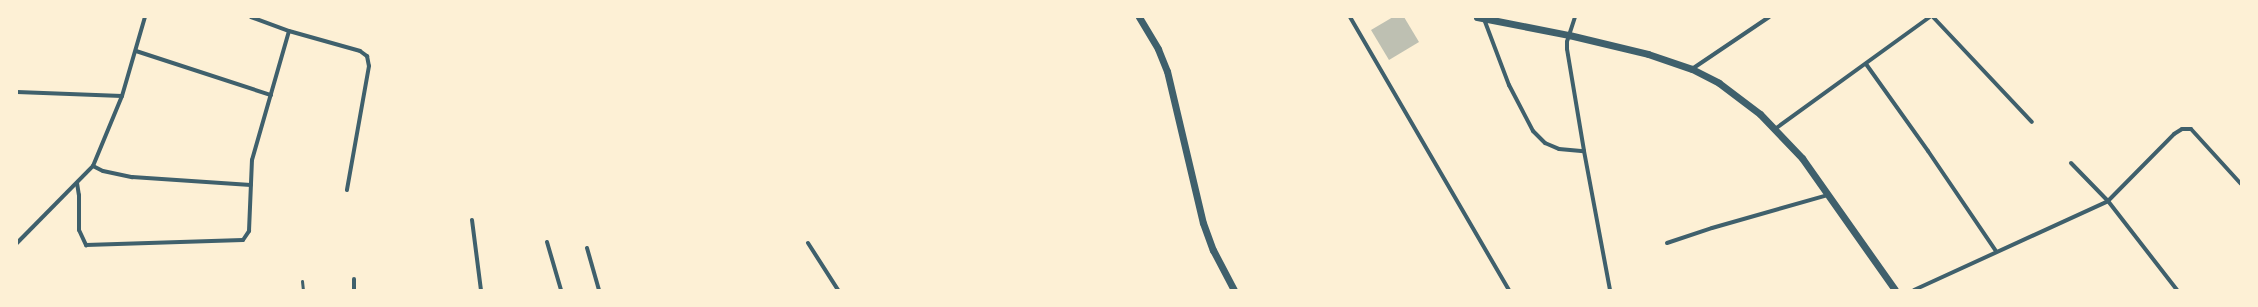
<!DOCTYPE html>
<style>
body{margin:0}
#map{position:relative;width:2258px;height:307px;overflow:hidden;background:#fdf0d5;font-family:"Nunito Sans",sans-serif}
div>[style]{position:absolute}
.building>*{inset:0;background:#bec0b2}
.service>*{height:3px;margin:-1.5px;padding:0 1.5px;transform-origin:1.5px;border-radius:1.5px;background:#3f606c}
.minor>*{height:4px;margin:-2px;padding:0 2px;transform-origin:2px;border-radius:2px;background:#3f606c}
.tertiary>*{height:7px;margin:-3.5px;padding:0 3.5px;transform-origin:3.5px;border-radius:3.5px;background:#3f606c}
span{translate:-50% -50%;white-space:nowrap;text-align:center;line-height:1.15;-webkit-text-stroke:3px #fdf0d5;paint-order:stroke}
.frame{position:absolute;inset:0;border:18px solid #fdf0d5;pointer-events:none}
</style>
<div id="map">
<div class="building">
<i style="clip-path:polygon(1393px 17px,1404px 17px,1419px 42px,1389px 60px,1371px 30px)"></i>
</div>
<div class="service">
<i style="left:302px;top:281px;width:9px;rotate:84deg"></i>
</div>
<div class="minor">
<i style="left:251px;top:17px;width:40px;rotate:20.2deg"></i>
<i style="left:289px;top:31px;width:74px;rotate:15.7deg"></i>
<i style="left:360px;top:51px;width:9px;rotate:36deg"></i>
<i style="left:367px;top:56px;width:10px;rotate:79deg"></i>
<i style="left:369px;top:66px;width:126px;rotate:100.1deg"></i>
<i style="left:1350px;top:17px;width:316px;rotate:59.8deg"></i>
<i style="left:1575px;top:17px;width:26px;rotate:108deg"></i>
<i style="left:1567px;top:42px;width:7px;rotate:90deg"></i>
<i style="left:1567px;top:49px;width:103px;rotate:80.5deg"></i>
<i style="left:1584px;top:151px;width:141px;rotate:79.4deg"></i>
<i style="left:1933px;top:17px;width:144px;rotate:46.7deg"></i>
<i style="left:1484px;top:19px;width:71px;rotate:69.3deg"></i>
<i style="left:1509px;top:85px;width:52px;rotate:62.4deg"></i>
<i style="left:1533px;top:131px;width:17px;rotate:45deg"></i>
<i style="left:1545px;top:143px;width:15px;rotate:23deg"></i>
<i style="left:1559px;top:149px;width:25px;rotate:5deg"></i>
<i style="left:136px;top:51px;width:142px;rotate:18.1deg"></i>
<i style="left:1866px;top:64px;width:107px;rotate:54.5deg"></i>
<i style="left:1928px;top:151px;width:121px;rotate:55.8deg"></i>
<i style="left:1692px;top:69px;width:93px;rotate:-34deg"></i>
<i style="left:17px;top:92px;width:105px;rotate:2.2deg"></i>
<i style="left:1775px;top:129px;width:191px;rotate:-35.9deg"></i>
<i style="left:2071px;top:163px;width:53px;rotate:45.8deg"></i>
<i style="left:2108px;top:201px;width:113px;rotate:52.2deg"></i>
<i style="left:93px;top:166px;width:11px;rotate:27deg"></i>
<i style="left:103px;top:171px;width:30px;rotate:12deg"></i>
<i style="left:132px;top:177px;width:119px;rotate:3.8deg"></i>
<i style="left:77px;top:183px;width:12px;rotate:81deg"></i>
<i style="left:79px;top:195px;width:35px;rotate:90deg"></i>
<i style="left:79px;top:230px;width:17px;rotate:65deg"></i>
<i style="left:86px;top:245px;width:157px;rotate:-1.8deg"></i>
<i style="left:243px;top:240px;width:11px;rotate:-56deg"></i>
<i style="left:249px;top:231px;width:71px;rotate:-87.6deg"></i>
<i style="left:252px;top:160px;width:134px;rotate:-74deg"></i>
<i style="left:472px;top:220px;width:71px;rotate:82.7deg"></i>
<i style="left:547px;top:242px;width:50px;rotate:73.7deg"></i>
<i style="left:17px;top:243px;width:108px;rotate:-45.4deg"></i>
<i style="left:93px;top:166px;width:76px;rotate:-67.5deg"></i>
<i style="left:122px;top:96px;width:82px;rotate:-73.8deg"></i>
<i style="left:808px;top:243px;width:56px;rotate:57.4deg"></i>
<i style="left:1667px;top:243px;width:47px;rotate:-18.4deg"></i>
<i style="left:1712px;top:228px;width:121px;rotate:-15.9deg"></i>
<i style="left:587px;top:248px;width:44px;rotate:74.1deg"></i>
<i style="left:354px;top:279px;width:11px;rotate:90deg"></i>
<i style="left:1914px;top:290px;width:213px;rotate:-24.6deg"></i>
<i style="left:2108px;top:201px;width:94px;rotate:-45.4deg"></i>
<i style="left:2174px;top:134px;width:9px;rotate:-32deg"></i>
<i style="left:2182px;top:129px;width:9px"></i>
<i style="left:2191px;top:129px;width:74px;rotate:47.7deg"></i>
</div>
<div class="tertiary">
<i style="left:1139px;top:17px;width:37px;rotate:59deg"></i>
<i style="left:1158px;top:49px;width:24px;rotate:68deg"></i>
<i style="left:1167px;top:71px;width:156px;rotate:76.7deg"></i>
<i style="left:1203px;top:223px;width:29px;rotate:70deg"></i>
<i style="left:1213px;top:250px;width:45px;rotate:62.3deg"></i>
<i style="left:1477px;top:17px;width:94px;rotate:11.1deg"></i>
<i style="left:1569px;top:35px;width:81px;rotate:13.5deg"></i>
<i style="left:1648px;top:54px;width:46px;rotate:18.8deg"></i>
<i style="left:1692px;top:69px;width:30px;rotate:27deg"></i>
<i style="left:1719px;top:83px;width:51px;rotate:37.1deg"></i>
<i style="left:1760px;top:114px;width:61px;rotate:46.3deg"></i>
<i style="left:1802px;top:158px;width:161px;rotate:54.8deg"></i>
</div>
<div class="frame"></div>
</div>
